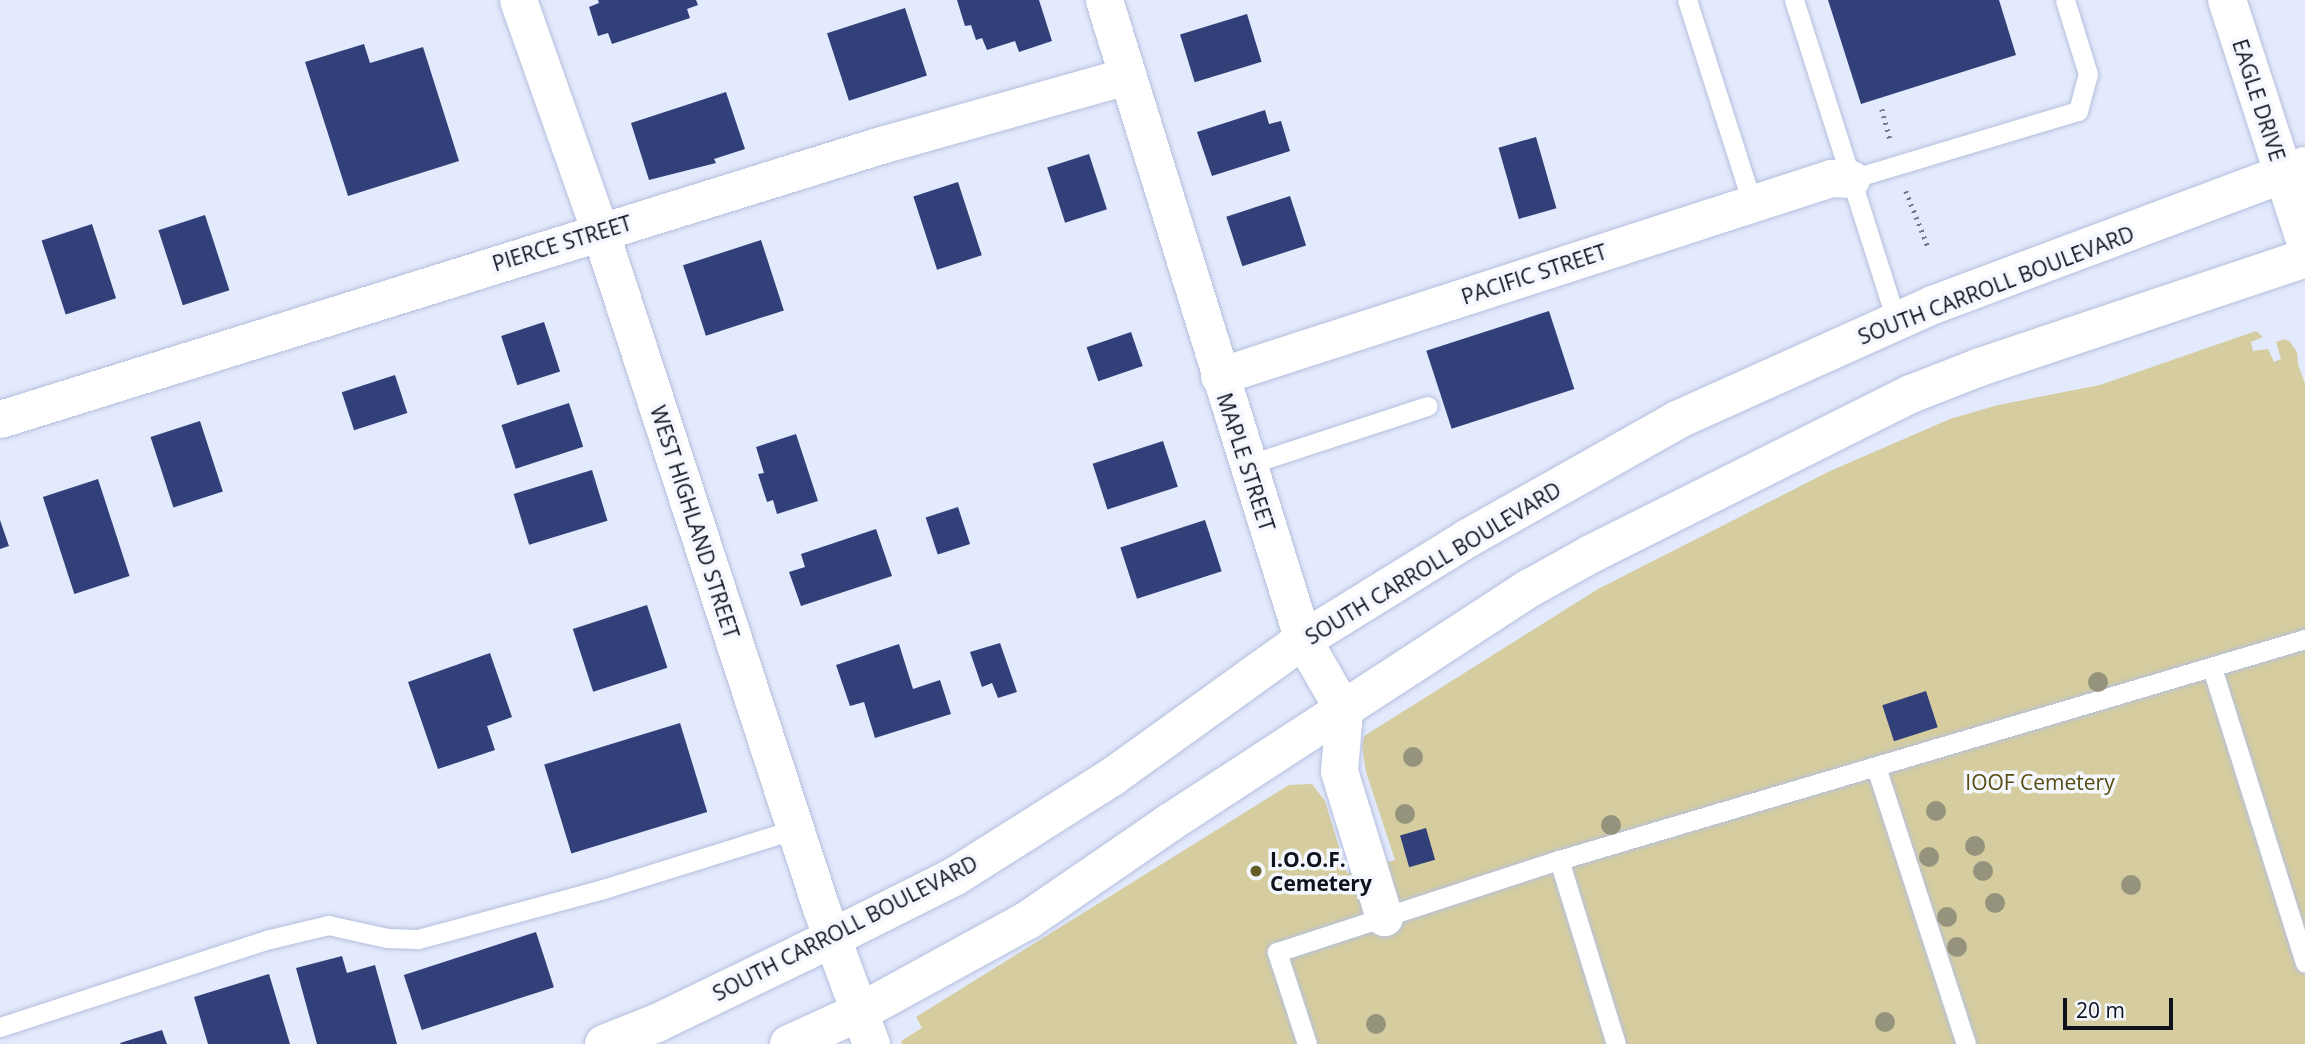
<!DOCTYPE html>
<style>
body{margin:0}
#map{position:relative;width:2305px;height:1044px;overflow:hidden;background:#e3eafd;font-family:"Open Sans",sans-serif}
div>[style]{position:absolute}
.green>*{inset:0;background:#d5cd9f}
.building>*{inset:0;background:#314078;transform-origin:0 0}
.path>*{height:4.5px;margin-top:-2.25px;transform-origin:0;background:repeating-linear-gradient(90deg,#757a89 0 2px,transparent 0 7px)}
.roads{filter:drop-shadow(0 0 2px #b4bfdd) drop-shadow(0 0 2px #b4bfdd)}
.lane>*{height:19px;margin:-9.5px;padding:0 9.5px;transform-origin:9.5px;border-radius:9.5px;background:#fff}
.street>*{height:37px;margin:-18.5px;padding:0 18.5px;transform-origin:18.5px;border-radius:18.5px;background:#fff}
.secondary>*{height:38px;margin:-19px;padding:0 19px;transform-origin:19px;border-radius:19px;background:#fff}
.trees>*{width:20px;height:20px;margin:-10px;border-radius:50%;background:#95937b}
.dots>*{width:19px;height:19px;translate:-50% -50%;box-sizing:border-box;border:4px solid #f5f7fe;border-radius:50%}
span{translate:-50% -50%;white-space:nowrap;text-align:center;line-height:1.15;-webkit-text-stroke:7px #f5f7fe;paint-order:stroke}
.street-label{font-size:21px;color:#0f121d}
.park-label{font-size:21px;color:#564c11}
.poi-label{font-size:21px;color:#0f121d;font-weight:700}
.left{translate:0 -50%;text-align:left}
.scale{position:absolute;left:2063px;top:998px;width:110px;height:32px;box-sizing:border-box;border:4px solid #0f121d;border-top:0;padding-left:9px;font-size:21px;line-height:24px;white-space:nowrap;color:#0f121d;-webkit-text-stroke:5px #f5f7fe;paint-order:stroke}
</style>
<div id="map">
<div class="green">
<i style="clip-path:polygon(2256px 331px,2263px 337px,2251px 342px,2253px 351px,2268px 349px,2274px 362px,2281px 359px,2276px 342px,2285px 339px,2290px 342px,2297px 352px,2298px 364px,2305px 384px,2305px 1044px,902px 1044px,901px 1041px,922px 1028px,916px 1017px,1289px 785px,1312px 784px,1325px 801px,1347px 873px,1395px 860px,1366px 772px,1362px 746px,1364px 736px,1598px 589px,1830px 471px,1950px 419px,1998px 405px,2100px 385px)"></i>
</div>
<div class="building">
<i style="clip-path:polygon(598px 0,696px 0,698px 5px,687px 9px,690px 18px,612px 44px,608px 33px,598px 36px,589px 7px,599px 3px)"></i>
<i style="clip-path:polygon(957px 0,1039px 0,1052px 41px,1019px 52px,1015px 41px,987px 50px,982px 38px,976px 40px,971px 25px,965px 26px)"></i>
<i style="clip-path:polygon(1828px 0,1999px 0,2016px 55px,1861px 104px)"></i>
<i style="left:905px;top:8px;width:71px;height:82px;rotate:72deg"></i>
<i style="left:1247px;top:14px;width:50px;height:70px;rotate:73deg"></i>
<i style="clip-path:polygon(364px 44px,370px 63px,423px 47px,459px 161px,348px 196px,305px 62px)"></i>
<i style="clip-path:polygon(726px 92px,745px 149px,714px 159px,716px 163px,649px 180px,631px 123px)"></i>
<i style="clip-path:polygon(1265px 110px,1269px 124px,1281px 121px,1290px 151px,1212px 176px,1197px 132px)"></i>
<i style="left:1536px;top:137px;width:74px;height:39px;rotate:74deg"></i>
<i style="left:1089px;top:154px;width:58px;height:44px;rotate:72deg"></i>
<i style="left:958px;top:182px;width:77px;height:47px;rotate:72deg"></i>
<i style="left:1290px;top:196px;width:52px;height:67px;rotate:72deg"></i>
<i style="left:205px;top:215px;width:79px;height:49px;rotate:72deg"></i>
<i style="left:92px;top:224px;width:78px;height:53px;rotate:72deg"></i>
<i style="left:761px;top:240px;width:74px;height:82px;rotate:72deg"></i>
<i style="left:1549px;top:311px;width:82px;height:129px;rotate:72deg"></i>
<i style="left:544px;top:322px;width:52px;height:45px;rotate:72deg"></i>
<i style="left:1131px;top:332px;width:36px;height:47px;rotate:71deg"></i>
<i style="left:395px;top:375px;width:40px;height:56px;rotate:72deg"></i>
<i style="left:569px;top:403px;width:46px;height:71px;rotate:72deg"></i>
<i style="left:200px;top:421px;width:74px;height:52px;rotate:72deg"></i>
<i style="clip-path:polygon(796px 434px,818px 501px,777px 514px,773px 500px,767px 502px,758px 474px,764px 473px,756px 447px)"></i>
<i style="left:1163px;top:441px;width:48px;height:74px;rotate:72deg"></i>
<i style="left:592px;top:470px;width:53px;height:82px;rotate:73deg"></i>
<i style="left:98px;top:479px;width:102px;height:58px;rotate:72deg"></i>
<i style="left:958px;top:507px;width:39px;height:34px;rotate:72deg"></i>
<i style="clip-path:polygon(0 520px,9px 546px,0 549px)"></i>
<i style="left:1205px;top:520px;width:54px;height:89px;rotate:72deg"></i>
<i style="clip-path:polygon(876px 529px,892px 576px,801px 606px,789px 572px,805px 567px,801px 554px)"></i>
<i style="left:647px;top:605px;width:66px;height:78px;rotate:72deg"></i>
<i style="clip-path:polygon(1000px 643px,1017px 692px,998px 698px,992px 683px,982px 687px,970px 652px)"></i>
<i style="clip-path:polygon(899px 644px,913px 689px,940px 680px,951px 714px,875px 738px,864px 702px,850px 706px,836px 665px)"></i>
<i style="clip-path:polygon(490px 653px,512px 717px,487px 726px,495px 750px,438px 769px,408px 682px)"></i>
<i style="left:1926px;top:691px;width:38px;height:46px;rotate:72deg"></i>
<i style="left:680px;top:723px;width:93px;height:142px;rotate:73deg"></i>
<i style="left:1426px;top:828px;width:33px;height:27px;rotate:74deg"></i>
<i style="left:536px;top:932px;width:58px;height:139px;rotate:72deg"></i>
<i style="clip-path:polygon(342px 956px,347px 973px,375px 965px,397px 1044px,317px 1044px,296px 968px)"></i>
<i style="clip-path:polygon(269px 974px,290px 1044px,208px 1044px,194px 997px)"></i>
<i style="clip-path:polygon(162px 1030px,167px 1044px,121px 1044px,120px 1043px)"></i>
</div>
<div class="path">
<i style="left:1882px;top:109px;width:30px;rotate:75deg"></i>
<i style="left:1906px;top:191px;width:62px;rotate:68.4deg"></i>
</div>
<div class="roads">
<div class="lane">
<i style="left:1687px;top:0;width:213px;rotate:72.2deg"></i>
<i style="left:1794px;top:0;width:338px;rotate:72.3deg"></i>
<i style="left:1851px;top:179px;width:237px;rotate:-16.7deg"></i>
<i style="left:2078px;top:111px;width:38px;rotate:-75deg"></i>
<i style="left:2088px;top:74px;width:77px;rotate:-107.3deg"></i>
<i style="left:1247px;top:465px;width:190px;rotate:-18.1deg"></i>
<i style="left:2212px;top:668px;width:309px;rotate:72.5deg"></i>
<i style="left:1876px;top:767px;width:291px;rotate:72deg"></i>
<i style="left:1559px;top:860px;width:193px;rotate:72.8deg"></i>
<i style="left:0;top:1027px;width:284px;rotate:-18.1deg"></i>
<i style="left:270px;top:939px;width:60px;rotate:-13.6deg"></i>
<i style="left:328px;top:925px;width:60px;rotate:12.4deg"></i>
<i style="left:387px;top:938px;width:31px;rotate:2deg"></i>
<i style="left:418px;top:939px;width:192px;rotate:-15.1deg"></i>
<i style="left:603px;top:889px;width:202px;rotate:-17.3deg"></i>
<i style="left:1307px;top:1044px;width:97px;rotate:-108.1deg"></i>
<i style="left:1277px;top:952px;width:297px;rotate:-18.1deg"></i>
<i style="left:1559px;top:860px;width:778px;rotate:-16.5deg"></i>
</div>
<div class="street">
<i style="left:518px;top:0;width:245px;rotate:70.5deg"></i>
<i style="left:600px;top:231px;width:712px;rotate:71.92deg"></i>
<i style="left:821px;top:908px;width:145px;rotate:69.8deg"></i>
<i style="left:1104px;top:0;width:670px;rotate:72.73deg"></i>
<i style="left:1303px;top:640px;width:82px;rotate:60deg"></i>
<i style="left:1344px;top:711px;width:60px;rotate:94.8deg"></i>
<i style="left:1339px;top:771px;width:153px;rotate:72.9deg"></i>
<i style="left:1219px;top:376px;width:643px;rotate:-17.93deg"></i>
<i style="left:1831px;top:178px;width:20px;rotate:3deg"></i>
<i style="left:0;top:419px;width:923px;rotate:-17.28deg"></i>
<i style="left:881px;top:145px;width:255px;rotate:-15.7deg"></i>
</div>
<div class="secondary">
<i style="left:2227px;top:0;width:252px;rotate:72deg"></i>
<i style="left:604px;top:1044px;width:57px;rotate:-21.6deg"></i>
<i style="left:657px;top:1023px;width:163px;rotate:-25.8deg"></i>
<i style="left:804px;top:952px;width:168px;rotate:-26.6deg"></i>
<i style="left:954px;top:877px;width:187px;rotate:-32.3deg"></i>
<i style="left:1112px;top:777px;width:235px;rotate:-35.7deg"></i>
<i style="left:1303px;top:640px;width:194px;rotate:-31.7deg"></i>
<i style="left:1468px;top:538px;width:240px;rotate:-29.4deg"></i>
<i style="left:1677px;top:420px;width:281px;rotate:-24.2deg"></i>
<i style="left:1933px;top:305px;width:397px;rotate:-20.5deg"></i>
<i style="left:789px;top:1044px;width:78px;rotate:-24.3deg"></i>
<i style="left:860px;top:1012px;width:192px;rotate:-28.7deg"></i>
<i style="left:1028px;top:920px;width:171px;rotate:-34.5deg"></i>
<i style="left:1169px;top:823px;width:431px;rotate:-33.1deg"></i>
<i style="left:1530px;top:588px;width:70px;rotate:-29.1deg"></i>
<i style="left:1591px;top:554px;width:358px;rotate:-26.6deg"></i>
<i style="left:1911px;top:394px;width:74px;rotate:-21.4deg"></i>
<i style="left:1980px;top:367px;width:343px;rotate:-18.5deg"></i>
</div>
</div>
<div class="trees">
<i style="left:2098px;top:682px"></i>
<i style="left:1413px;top:757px"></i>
<i style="left:1936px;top:811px"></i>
<i style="left:1405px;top:814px"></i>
<i style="left:1611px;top:825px"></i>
<i style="left:1975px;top:846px"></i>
<i style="left:1929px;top:857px"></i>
<i style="left:1983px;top:871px"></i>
<i style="left:2131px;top:885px"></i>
<i style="left:1995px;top:903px"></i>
<i style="left:1947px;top:917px"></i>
<i style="left:1957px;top:947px"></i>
<i style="left:1885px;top:1022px"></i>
<i style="left:1376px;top:1024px"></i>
</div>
<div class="dots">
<i style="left:1256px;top:871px;background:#665c29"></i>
</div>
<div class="street-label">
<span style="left:2259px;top:100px;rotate:72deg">EAGLE DRIVE</span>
<span style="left:562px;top:243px;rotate:-17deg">PIERCE STREET</span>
<span style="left:1534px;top:274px;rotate:-18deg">PACIFIC STREET</span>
<span style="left:1996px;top:285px;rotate:-21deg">SOUTH CARROLL BOULEVARD</span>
<span style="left:1246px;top:462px;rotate:72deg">MAPLE STREET</span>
<span style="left:695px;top:522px;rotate:72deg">WEST HIGHLAND STREET</span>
<span style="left:1433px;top:563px;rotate:-31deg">SOUTH CARROLL BOULEVARD</span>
<span style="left:845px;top:928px;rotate:-27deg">SOUTH CARROLL BOULEVARD</span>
</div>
<div class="park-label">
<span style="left:2040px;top:782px">IOOF Cemetery</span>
</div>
<div class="poi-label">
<span class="left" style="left:1270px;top:871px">I.O.O.F.<br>Cemetery</span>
</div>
<div class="scale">20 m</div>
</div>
